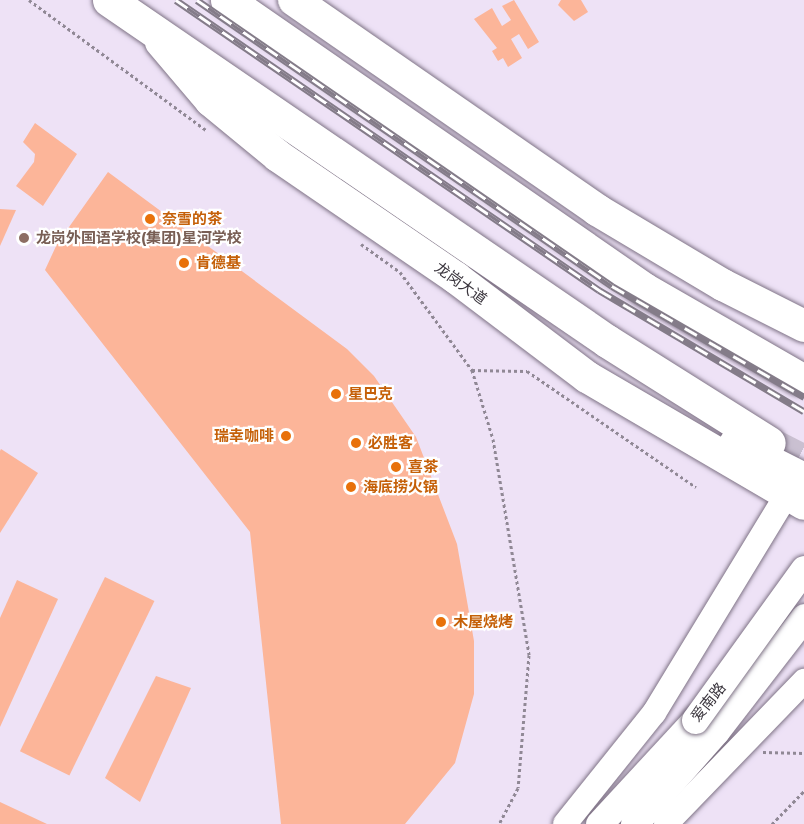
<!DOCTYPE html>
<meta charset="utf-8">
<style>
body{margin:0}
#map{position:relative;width:804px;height:824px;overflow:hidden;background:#eee2f6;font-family:Montserrat,"Noto Sans SC",sans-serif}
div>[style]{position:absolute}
.building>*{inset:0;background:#fcb599;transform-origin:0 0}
.trunk-tunnel>*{height:33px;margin-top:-16.5px;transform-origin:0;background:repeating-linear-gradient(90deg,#cac0d1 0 33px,transparent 0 49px)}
.path>*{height:3px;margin-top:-1.5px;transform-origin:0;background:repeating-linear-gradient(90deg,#908895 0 3px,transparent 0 6px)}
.roads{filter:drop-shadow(0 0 2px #7f7386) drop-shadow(0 0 2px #7f7386)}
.tertiary>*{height:24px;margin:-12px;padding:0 12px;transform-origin:12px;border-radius:12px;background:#fff}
.secondary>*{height:27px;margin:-13.5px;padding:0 13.5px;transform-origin:13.5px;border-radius:13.5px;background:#fff}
.primary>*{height:32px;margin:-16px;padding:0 16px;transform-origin:16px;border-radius:16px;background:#fff}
.trunk>*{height:33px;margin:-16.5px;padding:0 16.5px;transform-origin:16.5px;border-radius:16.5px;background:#fff}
.rail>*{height:7px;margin-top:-3.5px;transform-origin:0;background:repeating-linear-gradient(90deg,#fff 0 14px,#847c89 0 28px);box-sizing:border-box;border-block:2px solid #847c89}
.bridges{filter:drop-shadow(0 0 2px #7f7386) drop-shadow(0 0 2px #7f7386)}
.secondary-bridge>*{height:27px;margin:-13.5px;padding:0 13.5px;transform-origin:13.5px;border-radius:13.5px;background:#fff}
.dots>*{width:16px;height:16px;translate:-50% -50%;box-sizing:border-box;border:3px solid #fff;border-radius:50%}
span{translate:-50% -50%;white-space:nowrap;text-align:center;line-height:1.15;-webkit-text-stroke:4.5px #fff;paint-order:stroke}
.food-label{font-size:15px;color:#c56008;font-weight:700}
.left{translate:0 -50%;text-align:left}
.right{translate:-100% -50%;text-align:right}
.education-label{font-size:15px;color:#785e54;font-weight:700}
.street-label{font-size:15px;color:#3b363e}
</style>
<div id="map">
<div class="building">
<i style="clip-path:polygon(514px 0,539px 42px,528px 49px,519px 34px,511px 39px,522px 58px,508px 67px,503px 58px,498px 61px,492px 51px,497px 48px,474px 19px,492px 8px,502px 26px,511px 20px,502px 6px)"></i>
<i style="clip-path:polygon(561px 0,581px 0,588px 12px,574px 21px,558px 5px)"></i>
<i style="clip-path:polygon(35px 123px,77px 154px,43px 206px,16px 186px,34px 162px,35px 154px,23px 142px)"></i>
<i style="clip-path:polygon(108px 172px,347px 349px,374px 376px,416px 437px,457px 544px,474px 641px,474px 694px,455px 763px,405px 824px,281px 824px,250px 532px,45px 270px,57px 244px)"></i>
<i style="clip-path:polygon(0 209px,16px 210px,0 246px)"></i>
<i style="clip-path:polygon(1px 449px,38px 473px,0 533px,0 451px)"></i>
<i style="left:105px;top:577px;width:55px;height:194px;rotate:26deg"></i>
<i style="clip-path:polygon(17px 580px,58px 599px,0 727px,0 618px)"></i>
<i style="clip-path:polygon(156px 676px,191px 688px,140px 802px,105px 778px)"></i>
<i style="clip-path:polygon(0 802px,47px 824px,0 824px)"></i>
</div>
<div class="trunk-tunnel">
<i style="left:769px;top:443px;width:39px;rotate:27deg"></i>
</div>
<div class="path">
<i style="left:29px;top:0;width:220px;rotate:36.3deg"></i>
<i style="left:361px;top:244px;width:48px;rotate:35.7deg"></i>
<i style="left:400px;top:272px;width:122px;rotate:53.7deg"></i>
<i style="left:472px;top:370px;width:72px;rotate:73.1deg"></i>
<i style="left:493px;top:439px;width:219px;rotate:80.5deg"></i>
<i style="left:529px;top:655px;width:133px;rotate:94.7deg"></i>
<i style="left:518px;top:788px;width:41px;rotate:117.8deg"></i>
<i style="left:472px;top:370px;width:55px;rotate:1deg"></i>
<i style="left:527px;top:371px;width:205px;rotate:34.5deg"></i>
<i style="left:763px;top:752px;width:41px;rotate:1.4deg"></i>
<i style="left:772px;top:824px;width:46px;rotate:-45.9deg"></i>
</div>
<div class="roads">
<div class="tertiary">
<i style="left:565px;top:824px;width:142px;rotate:-51.3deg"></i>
<i style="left:654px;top:713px;width:271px;rotate:-58.7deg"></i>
<i style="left:666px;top:824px;width:199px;rotate:-46deg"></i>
</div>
<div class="secondary">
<i style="left:599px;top:824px;width:142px;rotate:-47.3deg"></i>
<i style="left:634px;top:824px;width:124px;rotate:-48.6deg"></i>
<i style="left:716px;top:731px;width:144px;rotate:-52.3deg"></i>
</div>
<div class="primary">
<i style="left:294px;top:0;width:369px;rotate:34.7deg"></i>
<i style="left:597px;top:210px;width:147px;rotate:30.8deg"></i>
<i style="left:723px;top:285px;width:91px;rotate:26.8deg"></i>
<i style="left:161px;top:42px;width:77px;rotate:49.7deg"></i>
<i style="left:211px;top:101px;width:87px;rotate:39.4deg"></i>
<i style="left:278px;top:156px;width:216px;rotate:34.4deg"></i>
<i style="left:456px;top:278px;width:164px;rotate:37.1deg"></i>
<i style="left:587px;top:377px;width:251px;rotate:30.3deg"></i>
<i style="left:735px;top:444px;width:77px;rotate:26.9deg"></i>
</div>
<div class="trunk">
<i style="left:109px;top:0;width:604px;rotate:34.4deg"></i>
<i style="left:607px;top:341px;width:191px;rotate:32.2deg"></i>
<i style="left:227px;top:0;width:507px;rotate:34.72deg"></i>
<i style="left:644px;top:289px;width:179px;rotate:29.9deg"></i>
</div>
</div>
<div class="rail">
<i style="left:176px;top:0;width:513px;rotate:34.43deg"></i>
<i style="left:599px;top:290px;width:238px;rotate:30.6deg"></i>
<i style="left:197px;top:0;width:504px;rotate:34.57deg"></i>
<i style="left:612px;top:286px;width:222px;rotate:30deg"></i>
</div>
<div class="bridges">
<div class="secondary-bridge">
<i style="left:695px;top:720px;width:186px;rotate:-54.2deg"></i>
</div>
</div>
<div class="dots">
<i style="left:150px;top:219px;background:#e8710a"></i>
<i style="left:24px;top:238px;background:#8d6e63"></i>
<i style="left:184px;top:263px;background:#e8710a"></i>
<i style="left:336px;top:394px;background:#e8710a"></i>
<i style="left:286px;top:436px;background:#e8710a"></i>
<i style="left:356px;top:443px;background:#e8710a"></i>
<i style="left:396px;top:467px;background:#e8710a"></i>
<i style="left:351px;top:487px;background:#e8710a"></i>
<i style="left:441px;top:622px;background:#e8710a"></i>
</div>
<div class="food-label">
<span class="left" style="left:162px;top:219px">奈雪的茶</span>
<span class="left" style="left:196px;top:263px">肯德基</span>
<span class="left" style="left:348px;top:394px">星巴克</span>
<span class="right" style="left:274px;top:436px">瑞幸咖啡</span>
<span class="left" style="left:368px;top:443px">必胜客</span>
<span class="left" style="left:408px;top:467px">喜茶</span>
<span class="left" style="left:363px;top:487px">海底捞火锅</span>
<span class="left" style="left:453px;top:622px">木屋烧烤</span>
</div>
<div class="education-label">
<span class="left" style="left:36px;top:238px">龙岗外国语学校(集团)星河学校</span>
</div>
<div class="street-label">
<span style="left:461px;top:283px;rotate:36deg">龙岗大道</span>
<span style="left:708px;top:702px;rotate:-51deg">爱南路</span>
</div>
</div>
